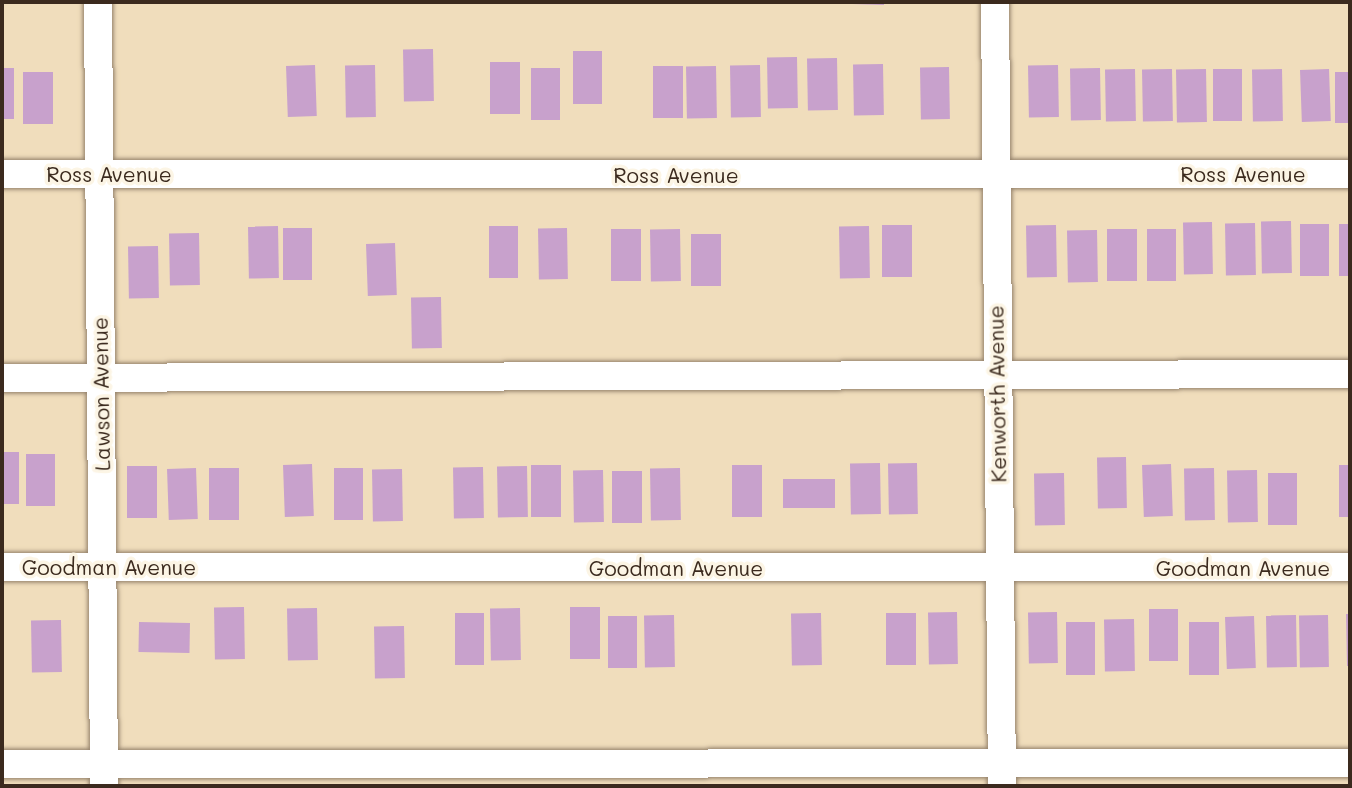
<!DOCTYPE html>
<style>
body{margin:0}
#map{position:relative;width:1352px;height:788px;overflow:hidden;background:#f0ddbc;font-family:Mali,sans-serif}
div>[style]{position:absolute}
.building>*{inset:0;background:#c8a1cc;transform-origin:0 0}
.roads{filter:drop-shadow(0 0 2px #96846d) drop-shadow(0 0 2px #96846d)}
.minor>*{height:28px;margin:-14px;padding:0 14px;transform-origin:14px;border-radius:14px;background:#fff}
span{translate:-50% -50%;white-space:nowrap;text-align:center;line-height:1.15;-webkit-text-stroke:7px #fcf5e5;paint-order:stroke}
.street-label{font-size:21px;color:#3b2a1e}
.frame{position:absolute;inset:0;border:4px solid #3b2a1e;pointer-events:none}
</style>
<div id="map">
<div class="building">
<i style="clip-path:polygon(852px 2px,884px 2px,884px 5px,852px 4px)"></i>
<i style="left:433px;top:49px;width:52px;height:30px;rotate:89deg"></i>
<i style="left:573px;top:51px;width:29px;height:53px"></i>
<i style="left:797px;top:57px;width:51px;height:30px;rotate:89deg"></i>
<i style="left:837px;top:58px;width:52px;height:30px;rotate:89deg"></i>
<i style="left:490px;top:62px;width:30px;height:52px"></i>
<i style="left:883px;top:64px;width:51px;height:30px;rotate:89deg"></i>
<i style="left:315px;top:65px;width:51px;height:29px;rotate:88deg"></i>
<i style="left:375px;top:65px;width:52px;height:30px;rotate:89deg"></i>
<i style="left:760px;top:65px;width:52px;height:30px;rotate:89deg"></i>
<i style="left:1058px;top:65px;width:52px;height:30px;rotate:89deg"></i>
<i style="left:653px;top:66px;width:30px;height:52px"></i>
<i style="left:716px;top:66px;width:52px;height:30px;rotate:89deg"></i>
<i style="left:949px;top:67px;width:52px;height:29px;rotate:89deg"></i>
<i style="left:2px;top:68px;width:12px;height:51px"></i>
<i style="left:531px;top:68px;width:29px;height:52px"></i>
<i style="left:1100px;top:68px;width:52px;height:30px;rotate:89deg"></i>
<i style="left:1135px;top:69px;width:52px;height:30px;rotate:89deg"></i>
<i style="left:1172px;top:69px;width:52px;height:30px;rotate:89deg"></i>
<i style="left:1206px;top:69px;width:53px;height:30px;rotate:89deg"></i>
<i style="left:1213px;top:69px;width:29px;height:52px"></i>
<i style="left:1282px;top:69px;width:52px;height:30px;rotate:89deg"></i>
<i style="left:1329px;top:69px;width:52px;height:29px;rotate:88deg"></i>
<i style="left:23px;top:72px;width:30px;height:52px"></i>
<i style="left:1335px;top:72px;width:15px;height:51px"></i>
<i style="left:1291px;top:221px;width:52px;height:30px;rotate:89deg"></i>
<i style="left:1212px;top:222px;width:52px;height:29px;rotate:89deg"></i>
<i style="left:1255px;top:223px;width:52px;height:30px;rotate:89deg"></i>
<i style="left:1300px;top:224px;width:29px;height:52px"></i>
<i style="left:1339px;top:224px;width:11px;height:52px"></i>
<i style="left:882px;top:225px;width:30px;height:52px"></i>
<i style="left:1056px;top:225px;width:52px;height:30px;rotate:89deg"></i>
<i style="left:278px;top:226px;width:52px;height:30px;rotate:89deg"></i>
<i style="left:489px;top:226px;width:29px;height:52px"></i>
<i style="left:869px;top:226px;width:52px;height:30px;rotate:89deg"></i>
<i style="left:283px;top:228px;width:29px;height:52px"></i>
<i style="left:567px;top:228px;width:51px;height:29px;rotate:89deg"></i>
<i style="left:611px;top:229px;width:30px;height:52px"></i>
<i style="left:680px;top:229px;width:52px;height:30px;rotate:89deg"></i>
<i style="left:1107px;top:229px;width:30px;height:52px"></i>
<i style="left:1147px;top:229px;width:29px;height:52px"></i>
<i style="left:1097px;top:230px;width:52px;height:30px;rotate:89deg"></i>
<i style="left:199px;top:233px;width:52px;height:30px;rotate:89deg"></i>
<i style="left:691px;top:234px;width:30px;height:52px"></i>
<i style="left:395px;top:243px;width:52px;height:29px;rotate:88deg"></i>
<i style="left:158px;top:246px;width:52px;height:30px;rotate:89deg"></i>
<i style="left:441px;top:297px;width:51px;height:30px;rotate:89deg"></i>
<i style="left:2px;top:452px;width:17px;height:52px"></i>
<i style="left:26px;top:454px;width:29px;height:52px"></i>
<i style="left:1126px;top:457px;width:51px;height:29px;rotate:89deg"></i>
<i style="left:880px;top:463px;width:51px;height:30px;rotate:89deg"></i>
<i style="left:917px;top:463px;width:51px;height:29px;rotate:89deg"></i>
<i style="left:312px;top:464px;width:52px;height:29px;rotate:88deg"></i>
<i style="left:1171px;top:464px;width:52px;height:29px;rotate:88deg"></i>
<i style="left:531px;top:465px;width:30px;height:52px"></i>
<i style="left:732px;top:465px;width:30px;height:52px"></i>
<i style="left:1339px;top:465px;width:11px;height:52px"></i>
<i style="left:127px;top:466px;width:30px;height:52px"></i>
<i style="left:527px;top:466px;width:51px;height:30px;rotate:89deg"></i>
<i style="left:483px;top:467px;width:51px;height:30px;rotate:89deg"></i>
<i style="left:196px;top:468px;width:51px;height:29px;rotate:88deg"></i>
<i style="left:209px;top:468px;width:30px;height:52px"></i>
<i style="left:334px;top:468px;width:29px;height:52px"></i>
<i style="left:680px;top:468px;width:52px;height:30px;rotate:89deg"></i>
<i style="left:1214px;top:468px;width:52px;height:30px;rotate:89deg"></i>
<i style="left:402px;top:469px;width:52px;height:30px;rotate:89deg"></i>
<i style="left:603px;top:470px;width:52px;height:30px;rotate:89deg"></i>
<i style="left:1257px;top:470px;width:52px;height:30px;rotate:89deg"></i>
<i style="left:612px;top:471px;width:30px;height:52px"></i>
<i style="left:1064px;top:473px;width:52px;height:30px;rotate:89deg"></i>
<i style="left:1268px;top:473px;width:29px;height:52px"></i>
<i style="left:783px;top:479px;width:52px;height:29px"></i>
<i style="left:244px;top:607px;width:52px;height:30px;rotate:89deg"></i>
<i style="left:570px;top:607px;width:30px;height:52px"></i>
<i style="left:317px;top:608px;width:52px;height:30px;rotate:89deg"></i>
<i style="left:520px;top:608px;width:52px;height:30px;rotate:89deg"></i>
<i style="left:1149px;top:609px;width:29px;height:52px"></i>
<i style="left:957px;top:612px;width:52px;height:29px;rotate:89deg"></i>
<i style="left:1057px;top:612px;width:51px;height:29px;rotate:89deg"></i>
<i style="left:455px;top:613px;width:29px;height:52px"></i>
<i style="left:821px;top:613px;width:52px;height:30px;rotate:89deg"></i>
<i style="left:886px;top:613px;width:30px;height:52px"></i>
<i style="clip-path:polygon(1346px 614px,1350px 614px,1350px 666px,1347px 666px)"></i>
<i style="left:674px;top:615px;width:52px;height:30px;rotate:89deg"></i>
<i style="left:1296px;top:615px;width:52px;height:30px;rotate:89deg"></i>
<i style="left:1328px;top:615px;width:52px;height:29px;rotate:89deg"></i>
<i style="left:608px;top:616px;width:29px;height:52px"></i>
<i style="left:1254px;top:616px;width:52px;height:29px;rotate:88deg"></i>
<i style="left:1134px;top:619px;width:52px;height:30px;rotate:89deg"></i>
<i style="left:61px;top:620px;width:52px;height:30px;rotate:89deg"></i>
<i style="left:139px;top:622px;width:51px;height:30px;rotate:1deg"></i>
<i style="left:1066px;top:622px;width:29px;height:53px"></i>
<i style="left:1189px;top:622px;width:30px;height:53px"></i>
<i style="left:404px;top:626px;width:52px;height:30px;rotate:89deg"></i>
</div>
<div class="roads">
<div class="minor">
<i style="left:98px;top:2px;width:784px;rotate:89.56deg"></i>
<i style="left:995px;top:2px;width:784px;rotate:89.49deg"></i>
<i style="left:2px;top:174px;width:1348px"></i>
<i style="left:2px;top:378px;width:1348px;rotate:-0.17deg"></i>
<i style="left:2px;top:567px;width:1348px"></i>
<i style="left:2px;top:764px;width:1348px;rotate:-0.04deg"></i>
</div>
</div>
<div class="street-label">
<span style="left:109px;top:174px">Ross Avenue</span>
<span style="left:1243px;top:174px">Ross Avenue</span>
<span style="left:676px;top:175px">Ross Avenue</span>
<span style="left:101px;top:394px;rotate:-91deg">Lawson Avenue</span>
<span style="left:997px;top:394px;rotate:-91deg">Kenworth Avenue</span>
<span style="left:109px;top:567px">Goodman Avenue</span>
<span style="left:676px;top:568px">Goodman Avenue</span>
<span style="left:1243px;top:568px">Goodman Avenue</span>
</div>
<div class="frame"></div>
</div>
